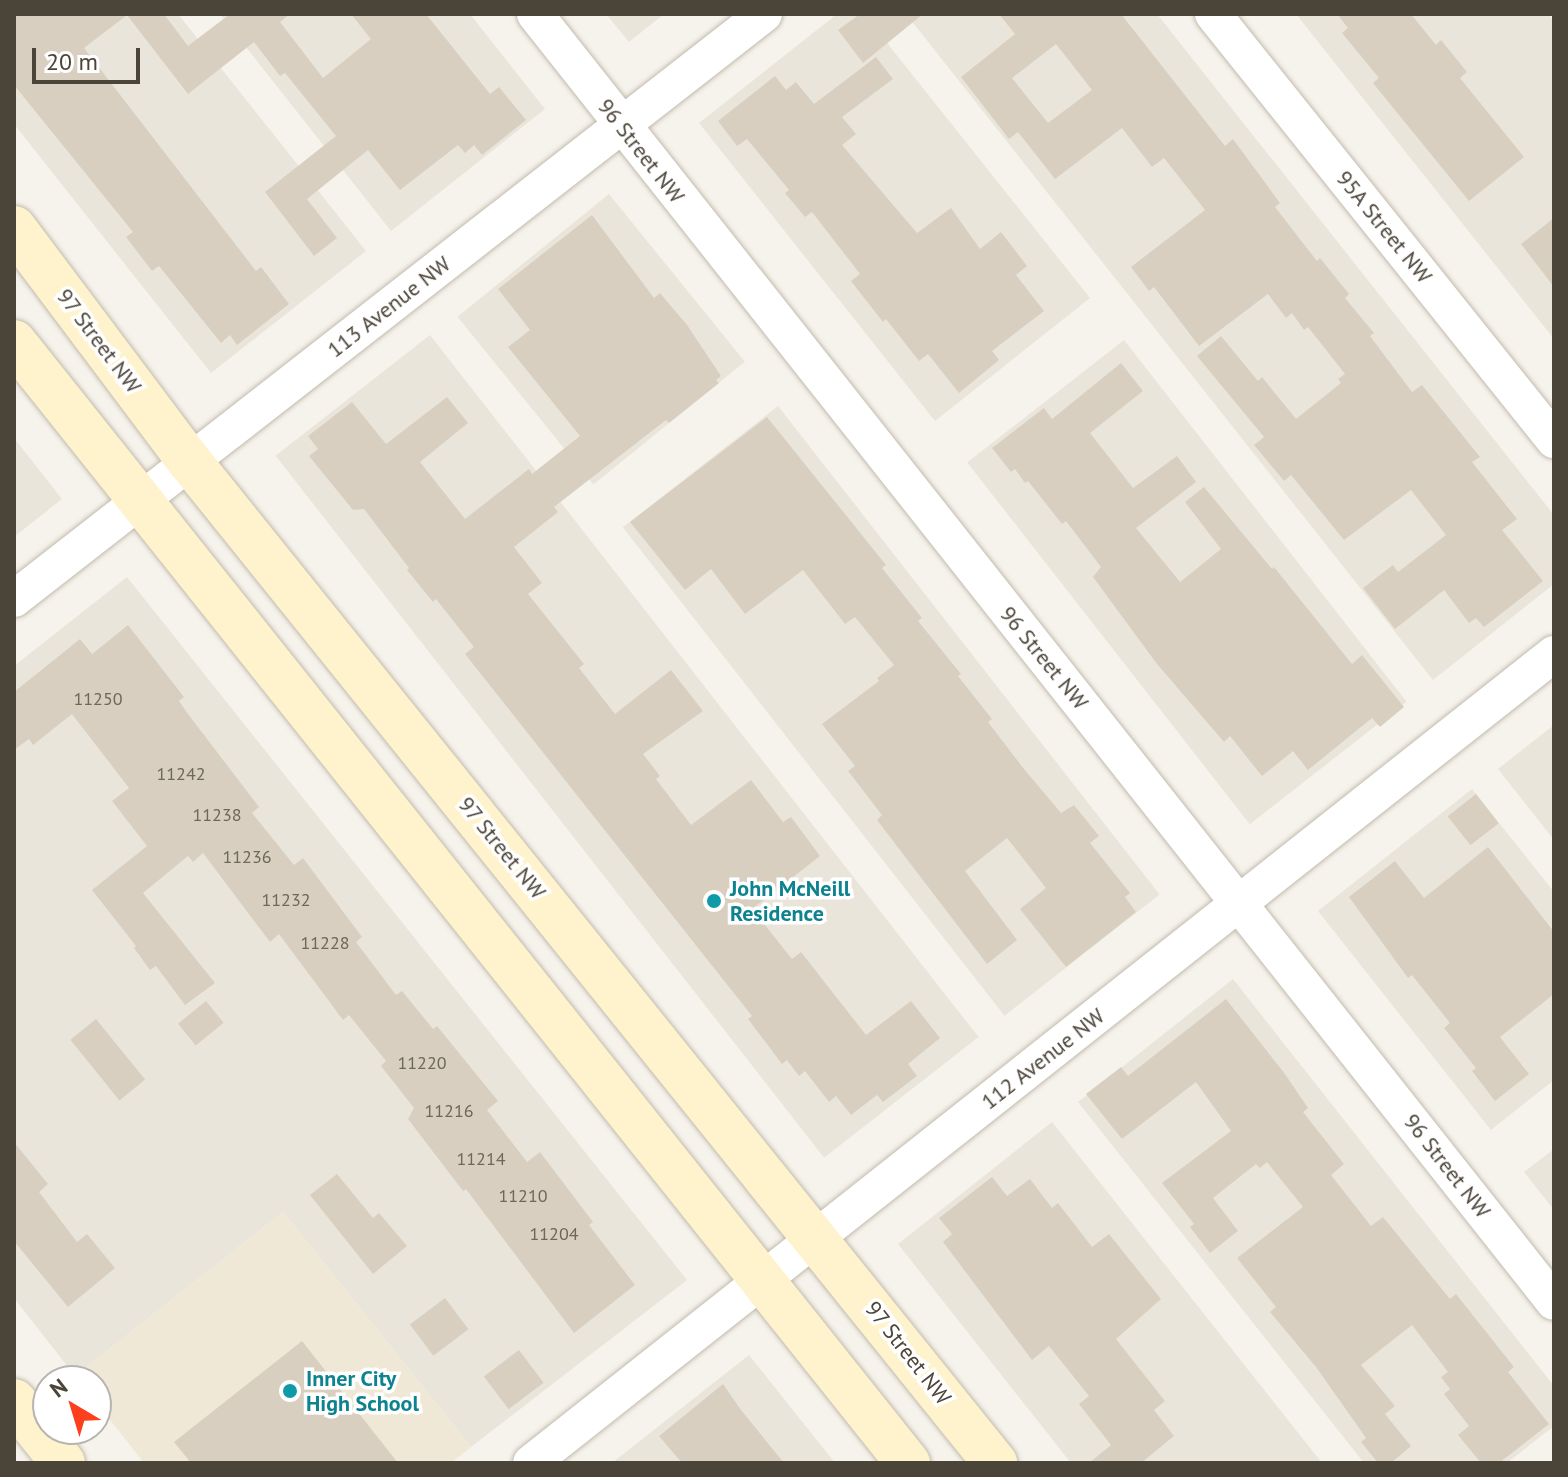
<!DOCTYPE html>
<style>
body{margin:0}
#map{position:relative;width:1568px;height:1477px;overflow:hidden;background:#f6f3ec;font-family:"PT Sans",sans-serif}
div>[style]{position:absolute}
.residential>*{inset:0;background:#eae5da;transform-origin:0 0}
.education>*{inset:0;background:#efe8d6}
.building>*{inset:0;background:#d8cfc1;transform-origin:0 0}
.roads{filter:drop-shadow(0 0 2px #c2bbae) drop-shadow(0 0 2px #c2bbae)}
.street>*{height:36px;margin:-18px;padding:0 18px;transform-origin:18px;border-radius:18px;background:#fff}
.secondary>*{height:44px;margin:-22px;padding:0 22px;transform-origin:22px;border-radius:22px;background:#fff3cd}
.dots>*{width:22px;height:22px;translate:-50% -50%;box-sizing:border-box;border:4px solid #fff;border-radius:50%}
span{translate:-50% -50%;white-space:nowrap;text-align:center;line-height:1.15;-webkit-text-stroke:7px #fff;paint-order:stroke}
.number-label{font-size:18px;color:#6e675b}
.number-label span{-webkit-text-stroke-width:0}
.street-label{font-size:22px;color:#4b4439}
.culture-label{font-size:22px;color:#0d838f;font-weight:700}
.left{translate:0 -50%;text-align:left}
.frame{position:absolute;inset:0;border:16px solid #4b4439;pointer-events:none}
.north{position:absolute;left:32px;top:1365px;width:80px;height:80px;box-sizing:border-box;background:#fff;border:2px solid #b7b4b0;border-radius:50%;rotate:322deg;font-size:22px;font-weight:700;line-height:32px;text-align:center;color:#4b4439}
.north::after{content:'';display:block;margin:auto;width:28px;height:36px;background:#fc3f1d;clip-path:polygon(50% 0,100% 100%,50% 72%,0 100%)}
.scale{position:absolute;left:32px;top:48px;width:108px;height:36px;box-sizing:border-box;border:4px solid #4b4439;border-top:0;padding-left:10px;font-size:24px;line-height:28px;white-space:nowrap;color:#4b4439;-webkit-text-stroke:6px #fff;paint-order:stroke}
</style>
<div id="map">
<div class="residential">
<i style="clip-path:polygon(14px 14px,178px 14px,366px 251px,211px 373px,14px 124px)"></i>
<i style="clip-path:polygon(220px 14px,470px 14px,545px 109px,391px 231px)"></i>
<i style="clip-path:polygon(606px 14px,664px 14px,629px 42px)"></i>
<i style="clip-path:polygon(837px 14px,864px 14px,1090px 298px,935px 421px,699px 123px)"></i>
<i style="clip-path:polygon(906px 14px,1157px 14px,1554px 515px,1554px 584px,1433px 680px)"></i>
<i style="clip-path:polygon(1296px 14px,1548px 14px,1554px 22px,1554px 339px)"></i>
<i style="left:609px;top:194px;width:216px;height:195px;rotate:51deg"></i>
<i style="left:430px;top:335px;width:891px;height:196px;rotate:52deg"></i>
<i style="left:1124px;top:340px;width:459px;height:199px;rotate:52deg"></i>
<i style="left:778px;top:406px;width:620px;height:197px;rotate:52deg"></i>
<i style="clip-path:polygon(14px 438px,62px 499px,14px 537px)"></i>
<i style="clip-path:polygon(127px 577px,687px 1280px,471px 1447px,283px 1212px,75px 1376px,14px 1298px,14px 666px)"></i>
<i style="clip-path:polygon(1554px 725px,1554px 840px,1498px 769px)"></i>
<i style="clip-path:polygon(1472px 789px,1554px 892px,1554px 1080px,1491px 1130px,1318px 911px)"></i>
<i style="clip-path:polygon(1233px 979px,1554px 1386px,1554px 1426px,1507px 1463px,1364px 1463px,1078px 1102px)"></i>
<i style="clip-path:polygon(1052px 1122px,1322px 1463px,1071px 1463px,898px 1244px)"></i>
<i style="clip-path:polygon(1554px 1149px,1554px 1210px,1524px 1172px)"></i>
<i style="clip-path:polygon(749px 1355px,835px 1463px,612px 1463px)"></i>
</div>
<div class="education">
<i style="clip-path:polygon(283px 1212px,471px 1447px,451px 1463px,144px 1463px,96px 1402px,96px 1381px,79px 1381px,75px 1376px)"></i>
</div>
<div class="building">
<i style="clip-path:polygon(14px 14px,164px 14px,188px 46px,230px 14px,290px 14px,280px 22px,323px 78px,371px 39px,351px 14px,426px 14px,490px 94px,499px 87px,526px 120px,482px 155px,474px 145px,465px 153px,458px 145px,400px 190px,368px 150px,307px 199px,337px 238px,314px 256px,265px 192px,336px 136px,285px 73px,280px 76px,254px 42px,188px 94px,127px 15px,84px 48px,256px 271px,261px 267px,289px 304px,237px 345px,230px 335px,221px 343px,159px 266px,152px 271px,126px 237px,133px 232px,14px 85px)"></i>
<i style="clip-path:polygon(860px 14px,923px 14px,863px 63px,838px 30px)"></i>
<i style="clip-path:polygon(evenodd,999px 14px,1121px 14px,1225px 146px,1233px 139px,1280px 203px,1275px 207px,1317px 261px,1320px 258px,1349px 294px,1345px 298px,1374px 333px,1370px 336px,1412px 392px,1422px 385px,1480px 457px,1472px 462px,1517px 519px,1502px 530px,1543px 581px,1484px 627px,1476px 618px,1469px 623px,1444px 590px,1395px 629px,1363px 588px,1393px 565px,1398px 572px,1446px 535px,1411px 490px,1344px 540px,1291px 475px,1284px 481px,1254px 445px,1264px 437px,1197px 356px,1221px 336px,1258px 381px,1262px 377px,1296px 419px,1341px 383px,1338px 379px,1345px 374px,1308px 327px,1304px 330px,1292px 313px,1286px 318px,1268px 294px,1199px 346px,1154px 287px,1149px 291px,1131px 267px,1205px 210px,1164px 158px,1152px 167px,1122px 128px,1055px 179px,1018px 132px,1009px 139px,961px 77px,1015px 34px,999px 14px,1056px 44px,1092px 90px,1048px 123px,1012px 78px,1056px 44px)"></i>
<i style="clip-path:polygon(1337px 14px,1411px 14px,1436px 45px,1441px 40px,1467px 72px,1460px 78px,1524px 157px,1469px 201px,1373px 83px,1379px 78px,1342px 33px,1348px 28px)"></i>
<i style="clip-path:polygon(876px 57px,893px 79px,842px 117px,856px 134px,842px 145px,917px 233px,951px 208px,980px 249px,1001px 232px,1027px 266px,1016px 275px,1044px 311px,992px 351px,999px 360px,959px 393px,928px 354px,919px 361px,886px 319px,883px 322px,851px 281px,860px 274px,812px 212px,805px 217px,785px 193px,789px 190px,747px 139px,737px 146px,718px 121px,775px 76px,786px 90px,796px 82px,814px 104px)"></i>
<i style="clip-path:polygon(592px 215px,654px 298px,660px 293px,687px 325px,721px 376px,716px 380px,719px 383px,669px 423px,666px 420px,554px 507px,558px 512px,514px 547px,542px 583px,528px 594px,584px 664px,579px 668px,615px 714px,671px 670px,703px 711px,643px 754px,660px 776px,656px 779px,691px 825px,751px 780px,783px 822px,791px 817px,820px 856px,752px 909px,792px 959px,801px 952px,866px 1035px,911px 1001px,940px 1038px,908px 1064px,917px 1076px,883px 1102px,877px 1095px,851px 1115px,836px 1096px,829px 1102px,805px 1071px,799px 1076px,787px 1060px,782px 1064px,748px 1019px,752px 1016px,465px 654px,474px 647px,436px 599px,433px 602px,407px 570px,409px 568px,364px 509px,353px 510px,309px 456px,318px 449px,308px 436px,352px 402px,386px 444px,447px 397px,468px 423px,420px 462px,465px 519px,529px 469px,532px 474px,580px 436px,508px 347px,530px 330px,498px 289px)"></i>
<i style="clip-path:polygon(1554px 218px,1554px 287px,1521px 244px)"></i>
<i style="clip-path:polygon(1121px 363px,1143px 391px,1090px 433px,1133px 488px,1177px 456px,1196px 482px,1136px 528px,1180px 582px,1221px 549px,1185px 502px,1204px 487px,1272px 569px,1274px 567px,1352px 664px,1362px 655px,1404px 707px,1380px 727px,1372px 718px,1308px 770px,1293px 751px,1262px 776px,1230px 736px,1224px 742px,1157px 664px,1093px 577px,1101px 567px,1066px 521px,1062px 524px,1028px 481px,1025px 483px,1015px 469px,1011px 472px,992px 448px,1044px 408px,1052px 419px)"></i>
<i style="clip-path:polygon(767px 417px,886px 565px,882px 568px,922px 618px,918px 621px,961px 674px,958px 676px,992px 719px,988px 722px,1024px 769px,1061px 813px,1074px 805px,1099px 836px,1090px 843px,1130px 893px,1125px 897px,1136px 912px,1066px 967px,1020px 909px,1046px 888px,1007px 838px,965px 871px,1017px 940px,987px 964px,877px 820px,882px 815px,848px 771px,855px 766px,822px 724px,879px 681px,877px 678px,894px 665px,855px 617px,845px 624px,803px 570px,745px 614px,711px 569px,685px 590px,630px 522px)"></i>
<i style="clip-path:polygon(128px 625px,184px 697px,179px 701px,188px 714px,259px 807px,252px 813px,294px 865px,303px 858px,362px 937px,356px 942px,396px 995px,402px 991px,433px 1029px,437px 1026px,498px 1101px,487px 1110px,527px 1162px,540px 1152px,593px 1222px,589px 1225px,635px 1285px,574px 1333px,466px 1189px,463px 1191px,408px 1119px,414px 1108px,381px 1066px,386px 1061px,349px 1015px,343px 1020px,279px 934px,270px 942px,203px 853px,193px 862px,188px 856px,143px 893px,215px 983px,185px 1005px,156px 966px,150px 970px,134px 948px,136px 946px,92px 890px,147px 846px,112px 801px,129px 788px,72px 714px,33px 745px,29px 739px,14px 750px,14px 692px,80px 639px,92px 654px)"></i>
<i style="left:1476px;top:794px;width:37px;height:36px;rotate:52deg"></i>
<i style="clip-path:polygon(1488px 847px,1554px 932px,1554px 994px,1500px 1037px,1529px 1074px,1495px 1101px,1472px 1071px,1476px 1068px,1444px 1028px,1450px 1023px,1412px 975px,1408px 978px,1349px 897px,1395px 861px,1424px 898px)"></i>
<i style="clip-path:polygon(1226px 999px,1285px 1074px,1308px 1108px,1303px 1112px,1344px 1164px,1331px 1175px,1371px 1226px,1383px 1217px,1450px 1299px,1456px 1294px,1514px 1367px,1508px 1372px,1549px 1424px,1499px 1463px,1481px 1463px,1458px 1435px,1469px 1426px,1444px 1394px,1450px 1389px,1441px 1377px,1448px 1372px,1412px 1325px,1361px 1365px,1395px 1406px,1385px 1414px,1411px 1446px,1391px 1463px,1378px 1463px,1361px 1442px,1366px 1438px,1316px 1367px,1270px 1312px,1276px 1307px,1237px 1258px,1303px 1207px,1267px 1162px,1260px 1168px,1256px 1164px,1213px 1198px,1238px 1231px,1210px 1253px,1190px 1227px,1194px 1224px,1162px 1183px,1231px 1131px,1196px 1082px,1122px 1139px,1086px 1094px,1121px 1067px,1128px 1076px)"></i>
<i style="left:206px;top:1001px;width:28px;height:36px;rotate:51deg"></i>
<i style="left:96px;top:1019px;width:78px;height:33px;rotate:51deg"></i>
<i style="clip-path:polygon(14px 1142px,48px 1184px,39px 1192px,77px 1242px,87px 1234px,115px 1268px,68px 1307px,14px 1241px)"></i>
<i style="clip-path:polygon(337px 1174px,373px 1218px,379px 1213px,407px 1246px,373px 1274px,310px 1195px)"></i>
<i style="clip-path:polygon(992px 1177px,1007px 1196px,1030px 1179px,1052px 1208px,1058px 1203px,1092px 1247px,1109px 1234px,1161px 1299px,1116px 1339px,1165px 1401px,1154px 1410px,1174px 1436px,1141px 1463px,1089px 1463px,1111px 1445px,1079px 1404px,1089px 1396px,1049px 1346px,1032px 1360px,943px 1242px,952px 1234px,939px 1218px)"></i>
<i style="left:445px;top:1298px;width:39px;height:44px;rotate:53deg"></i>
<i style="clip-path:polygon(302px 1341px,398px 1463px,191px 1463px,174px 1442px)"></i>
<i style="left:519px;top:1350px;width:41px;height:44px;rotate:53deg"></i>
<i style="clip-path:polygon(723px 1384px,741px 1410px,784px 1463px,682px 1463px,659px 1436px)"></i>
</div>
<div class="roads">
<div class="street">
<i style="left:535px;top:14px;width:1642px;rotate:51.65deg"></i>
<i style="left:1213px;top:14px;width:546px;rotate:51.32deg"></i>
<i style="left:14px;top:599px;width:951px;rotate:-37.95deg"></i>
<i style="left:531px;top:1463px;width:1304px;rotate:-38.34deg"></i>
</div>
<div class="secondary">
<i style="left:14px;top:228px;width:293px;rotate:53.1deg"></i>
<i style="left:190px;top:462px;width:1285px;rotate:51.19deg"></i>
<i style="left:14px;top:342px;width:1434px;rotate:51.43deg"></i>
<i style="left:14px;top:1401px;width:79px;rotate:51.7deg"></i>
</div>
</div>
<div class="dots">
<i style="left:714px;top:901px;background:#0f9aa8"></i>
<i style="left:290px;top:1391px;background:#0f9aa8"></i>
</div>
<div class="number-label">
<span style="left:98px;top:699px">11250</span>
<span style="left:181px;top:774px">11242</span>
<span style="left:217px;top:815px">11238</span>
<span style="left:247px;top:857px">11236</span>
<span style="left:286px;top:900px">11232</span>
<span style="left:325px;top:943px">11228</span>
<span style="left:422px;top:1063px">11220</span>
<span style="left:449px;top:1111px">11216</span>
<span style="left:481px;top:1159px">11214</span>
<span style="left:523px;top:1196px">11210</span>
<span style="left:554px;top:1234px">11204</span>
</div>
<div class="street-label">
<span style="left:641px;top:151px;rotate:52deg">96 Street NW</span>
<span style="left:1384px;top:227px;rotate:51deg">95A Street NW</span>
<span style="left:389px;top:307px;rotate:-38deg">113 Avenue NW</span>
<span style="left:99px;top:341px;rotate:53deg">97 Street NW</span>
<span style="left:1044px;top:658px;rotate:51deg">96 Street NW</span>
<span style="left:502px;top:848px;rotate:51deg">97 Street NW</span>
<span style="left:1043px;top:1059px;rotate:-38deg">112 Avenue NW</span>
<span style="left:1447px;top:1166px;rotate:52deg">96 Street NW</span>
<span style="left:908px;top:1353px;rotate:52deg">97 Street NW</span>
</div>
<div class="culture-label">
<span class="left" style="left:730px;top:901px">John McNeill<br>Residence</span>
<span class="left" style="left:306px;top:1391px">Inner City<br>High School</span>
</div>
<div class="frame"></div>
<div class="north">N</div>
<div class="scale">20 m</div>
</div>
